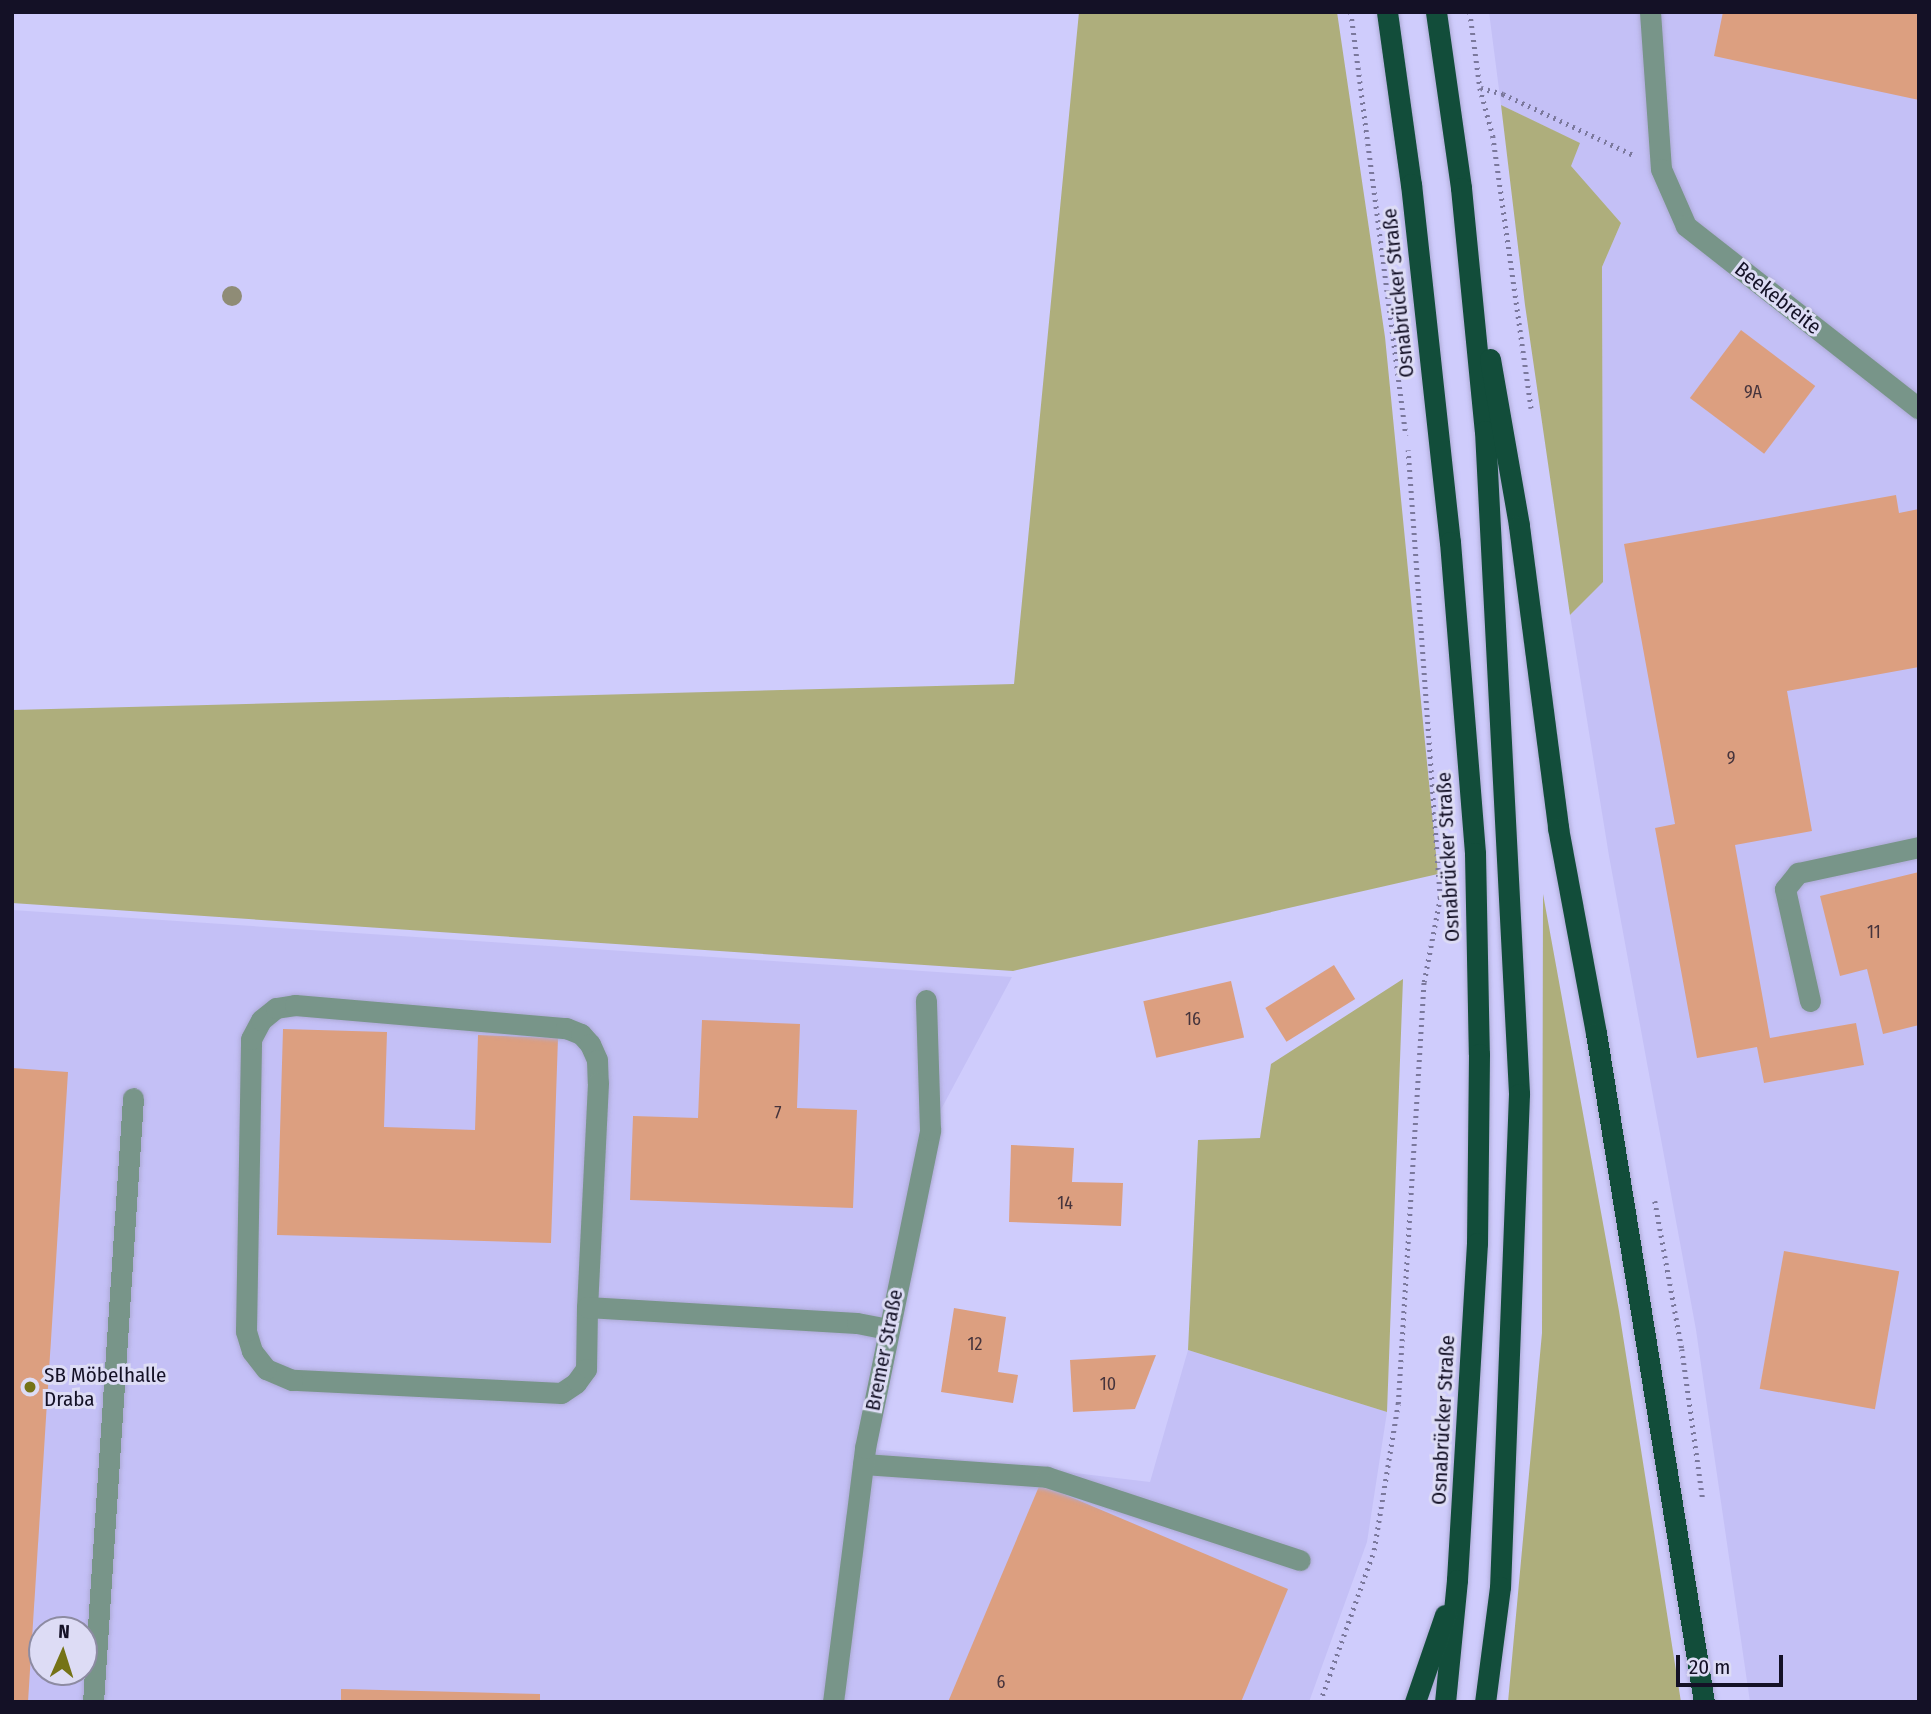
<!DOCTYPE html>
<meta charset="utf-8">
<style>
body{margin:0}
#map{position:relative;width:1931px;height:1714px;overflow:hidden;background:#cfccfc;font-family:"Fira Sans Condensed",sans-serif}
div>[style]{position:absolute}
.built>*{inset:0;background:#c4c0f6}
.green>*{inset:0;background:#aeae7c}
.building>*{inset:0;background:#dc9f80;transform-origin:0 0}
.path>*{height:4.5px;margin-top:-2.25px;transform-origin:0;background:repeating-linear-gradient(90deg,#7b789c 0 2px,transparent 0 7px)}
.roads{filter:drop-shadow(0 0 2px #adaad5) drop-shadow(0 0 2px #adaad5)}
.minor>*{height:21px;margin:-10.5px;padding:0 10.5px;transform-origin:10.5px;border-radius:10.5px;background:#789589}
.highway>*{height:21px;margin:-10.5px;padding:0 10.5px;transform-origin:10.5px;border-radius:10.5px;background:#124d3a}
.trees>*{width:20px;height:20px;margin:-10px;border-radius:50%;background:#8f8c76}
.dots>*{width:19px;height:19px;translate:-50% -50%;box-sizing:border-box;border:4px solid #dddcf5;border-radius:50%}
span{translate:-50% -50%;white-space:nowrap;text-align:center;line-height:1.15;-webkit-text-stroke:6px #dddcf5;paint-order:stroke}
.number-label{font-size:18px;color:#46343c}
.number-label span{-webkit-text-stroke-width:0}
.street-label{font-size:21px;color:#141126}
.poi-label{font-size:21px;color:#141126}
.left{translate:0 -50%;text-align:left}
.frame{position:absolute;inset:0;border:14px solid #141126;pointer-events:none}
.north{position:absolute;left:28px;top:1616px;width:70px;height:70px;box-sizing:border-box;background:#dddcf5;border:2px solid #8d8ba2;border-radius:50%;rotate:3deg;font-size:19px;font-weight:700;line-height:28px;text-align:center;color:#141126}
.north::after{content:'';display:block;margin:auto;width:24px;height:32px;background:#757316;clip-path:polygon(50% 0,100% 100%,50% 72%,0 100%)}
.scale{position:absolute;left:1676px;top:1655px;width:107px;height:32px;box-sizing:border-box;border:4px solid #141126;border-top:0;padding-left:9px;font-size:21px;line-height:24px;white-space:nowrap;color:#141126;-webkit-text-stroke:5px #dddcf5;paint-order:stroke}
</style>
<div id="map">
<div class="built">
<i style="clip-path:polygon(1489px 12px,1919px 12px,1919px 1702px,1750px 1702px,1696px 1330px,1609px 856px,1570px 615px,1603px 581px,1602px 267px,1621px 223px,1570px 166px,1579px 143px,1501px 105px)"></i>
<i style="clip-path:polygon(evenodd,12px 910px,1012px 977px,930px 1130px,865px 1448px,1150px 1482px,1188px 1350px,1387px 1412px,1367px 1542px,1309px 1702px,12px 1702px,12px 910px,42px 1630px,84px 1630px,84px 1672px,42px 1672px,42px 1630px)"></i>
</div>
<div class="green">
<i style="clip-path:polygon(1079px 12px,1337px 12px,1385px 337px,1438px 874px,1013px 971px,12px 903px,12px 710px,1014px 684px)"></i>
<i style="clip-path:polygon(1501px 105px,1580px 143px,1571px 166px,1621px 223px,1602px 267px,1603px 582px,1570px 615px,1525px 305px)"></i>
<i style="clip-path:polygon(1543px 894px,1619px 1311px,1681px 1702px,1508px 1702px,1542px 1333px)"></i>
<i style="clip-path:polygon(1403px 979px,1387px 1412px,1188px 1350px,1198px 1140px,1260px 1138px,1271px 1064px)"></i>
</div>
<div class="building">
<i style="clip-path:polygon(1723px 12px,1919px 12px,1919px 100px,1714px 56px)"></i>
<i style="left:1741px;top:330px;width:93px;height:85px;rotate:37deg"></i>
<i style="clip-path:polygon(1896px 495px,1899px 513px,1919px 509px,1919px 667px,1787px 691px,1812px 831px,1735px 845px,1770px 1038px,1856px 1023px,1864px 1065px,1764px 1083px,1757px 1047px,1697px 1058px,1655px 828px,1675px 824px,1624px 544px)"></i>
<i style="clip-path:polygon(1919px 872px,1919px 1025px,1883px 1034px,1867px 969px,1840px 976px,1820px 896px)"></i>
<i style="left:1334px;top:965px;width:40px;height:81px;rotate:58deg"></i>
<i style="left:1231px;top:981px;width:58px;height:90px;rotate:77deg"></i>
<i style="clip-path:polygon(702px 1020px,800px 1024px,797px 1108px,857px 1110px,853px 1208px,630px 1200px,633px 1116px,698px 1118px)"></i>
<i style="clip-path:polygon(283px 1029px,387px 1032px,384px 1127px,475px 1130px,478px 1035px,558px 1038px,551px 1243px,277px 1235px)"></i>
<i style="clip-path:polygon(12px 1068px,68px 1072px,28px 1702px,12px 1702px)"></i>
<i style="clip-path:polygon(1011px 1145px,1074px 1148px,1072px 1182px,1123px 1183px,1121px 1226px,1009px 1222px)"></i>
<i style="left:1784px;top:1251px;width:117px;height:140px;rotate:10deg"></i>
<i style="clip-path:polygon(954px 1308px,1006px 1317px,998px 1372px,1018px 1375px,1013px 1403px,941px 1392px)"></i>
<i style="clip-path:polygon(1156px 1355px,1135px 1409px,1073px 1412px,1070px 1360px)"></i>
<i style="clip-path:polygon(1040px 1484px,1288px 1589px,1241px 1702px,948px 1702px)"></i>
<i style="clip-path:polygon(341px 1689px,540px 1694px,540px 1702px,341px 1702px)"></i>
</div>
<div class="path">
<i style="left:1351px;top:12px;width:427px;rotate:82.6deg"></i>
<i style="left:1470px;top:12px;width:77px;rotate:82.5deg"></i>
<i style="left:1480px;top:88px;width:50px;rotate:74.8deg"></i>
<i style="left:1493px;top:136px;width:275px;rotate:82deg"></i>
<i style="left:1481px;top:88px;width:23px;rotate:15deg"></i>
<i style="left:1503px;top:94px;width:144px;rotate:25.1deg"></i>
<i style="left:1655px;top:1201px;width:150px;rotate:79.7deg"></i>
<i style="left:1682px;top:1349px;width:152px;rotate:82.1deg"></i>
<i style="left:1320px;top:1702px;width:161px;rotate:-70.4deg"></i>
<i style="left:1374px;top:1550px;width:148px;rotate:-80.7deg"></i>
<i style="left:1398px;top:1404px;width:423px;rotate:-86.5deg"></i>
<i style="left:1424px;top:982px;width:86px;rotate:-79.2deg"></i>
<i style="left:1440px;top:898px;width:449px;rotate:-94.1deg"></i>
</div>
<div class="roads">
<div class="minor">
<i style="left:1650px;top:12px;width:157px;rotate:86deg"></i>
<i style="left:1661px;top:169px;width:62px;rotate:66.3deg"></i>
<i style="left:1686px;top:226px;width:296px;rotate:38.1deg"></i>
<i style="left:1810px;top:1001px;width:115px;rotate:-102.6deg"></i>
<i style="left:1785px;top:889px;width:21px;rotate:-51deg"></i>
<i style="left:1798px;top:873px;width:124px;rotate:-12.1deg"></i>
<i style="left:587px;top:1307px;width:62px;rotate:90.9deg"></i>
<i style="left:586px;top:1369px;width:17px;rotate:126deg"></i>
<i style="left:576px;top:1383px;width:18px;rotate:146deg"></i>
<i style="left:561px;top:1393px;width:269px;rotate:-177.2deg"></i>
<i style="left:292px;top:1380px;width:28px;rotate:-157deg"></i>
<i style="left:266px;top:1369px;width:23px;rotate:-128deg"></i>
<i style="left:252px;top:1351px;width:21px;rotate:-107deg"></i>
<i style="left:246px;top:1331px;width:292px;rotate:-89deg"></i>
<i style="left:251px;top:1039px;width:21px;rotate:-62deg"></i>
<i style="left:261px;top:1020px;width:19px;rotate:-39deg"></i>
<i style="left:276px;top:1008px;width:19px;rotate:-9deg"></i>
<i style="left:295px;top:1005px;width:272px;rotate:4.9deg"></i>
<i style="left:566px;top:1028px;width:16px;rotate:22deg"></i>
<i style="left:581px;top:1034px;width:13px;rotate:48deg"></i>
<i style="left:590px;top:1044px;width:17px;rotate:66deg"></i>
<i style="left:597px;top:1060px;width:23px;rotate:88deg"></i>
<i style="left:598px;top:1083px;width:224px;rotate:92.8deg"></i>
<i style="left:587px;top:1307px;width:270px;rotate:3.4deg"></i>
<i style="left:857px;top:1323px;width:32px;rotate:11deg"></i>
<i style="left:863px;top:1464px;width:184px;rotate:4deg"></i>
<i style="left:1047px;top:1477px;width:266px;rotate:18.2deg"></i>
<i style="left:93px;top:1702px;width:605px;rotate:-86.21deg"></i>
<i style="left:833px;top:1702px;width:256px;rotate:-82.8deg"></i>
<i style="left:865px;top:1448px;width:325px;rotate:-78.4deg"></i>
<i style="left:930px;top:1130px;width:130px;rotate:-91.8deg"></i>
</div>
<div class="highway">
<i style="left:1387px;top:12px;width:174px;rotate:82.1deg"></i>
<i style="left:1411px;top:184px;width:360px;rotate:83.8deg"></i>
<i style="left:1450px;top:542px;width:312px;rotate:85.4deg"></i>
<i style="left:1475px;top:853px;width:201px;rotate:88.9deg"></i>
<i style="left:1479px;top:1054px;width:189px;rotate:90.6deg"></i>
<i style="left:1477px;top:1243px;width:338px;rotate:93.4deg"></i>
<i style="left:1457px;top:1580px;width:123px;rotate:95.6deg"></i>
<i style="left:1436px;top:12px;width:178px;rotate:81.9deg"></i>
<i style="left:1461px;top:188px;width:244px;rotate:84.4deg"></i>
<i style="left:1485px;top:431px;width:664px;rotate:87.06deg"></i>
<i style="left:1519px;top:1094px;width:493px;rotate:92.2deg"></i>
<i style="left:1500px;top:1587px;width:116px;rotate:97.4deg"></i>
<i style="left:1490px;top:359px;width:169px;rotate:80.1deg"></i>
<i style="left:1519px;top:526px;width:305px;rotate:82.6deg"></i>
<i style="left:1558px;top:828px;width:208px;rotate:79.5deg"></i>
<i style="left:1596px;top:1033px;width:678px;rotate:80.83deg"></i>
<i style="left:1415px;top:1702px;width:92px;rotate:-71deg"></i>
</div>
</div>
<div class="trees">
<i style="left:232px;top:296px"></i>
</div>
<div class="dots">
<i style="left:30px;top:1387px;background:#757316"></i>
</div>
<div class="number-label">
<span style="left:1753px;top:392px">9A</span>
<span style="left:1731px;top:758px">9</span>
<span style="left:1874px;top:932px">11</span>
<span style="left:1193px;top:1019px">16</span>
<span style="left:778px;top:1113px">7</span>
<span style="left:1065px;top:1203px">14</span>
<span style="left:975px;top:1344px">12</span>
<span style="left:1108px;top:1384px">10</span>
<span style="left:1001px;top:1682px">6</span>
</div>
<div class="street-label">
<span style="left:1398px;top:293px;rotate:-96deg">Osnabrücker Straße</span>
<span style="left:1778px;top:298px;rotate:38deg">Beekebreite</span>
<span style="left:1448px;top:857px;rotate:-93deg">Osnabrücker Straße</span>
<span style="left:884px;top:1350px;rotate:-79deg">Bremer Straße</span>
<span style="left:1443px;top:1420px;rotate:-87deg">Osnabrücker Straße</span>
</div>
<div class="poi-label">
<span class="left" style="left:44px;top:1387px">SB Möbelhalle<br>Draba</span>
</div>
<div class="frame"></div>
<div class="north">N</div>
<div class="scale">20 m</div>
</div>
